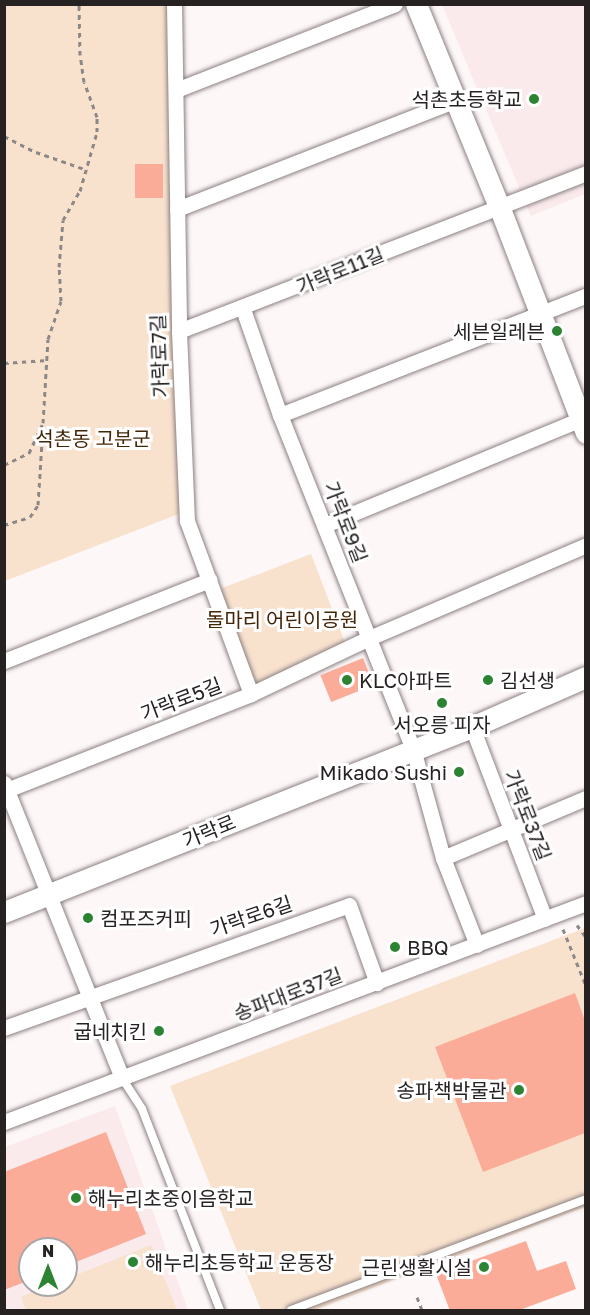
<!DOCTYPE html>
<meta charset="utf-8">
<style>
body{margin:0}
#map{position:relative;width:590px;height:1315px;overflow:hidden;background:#fef7f8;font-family:"Golos Text","Noto Sans KR",sans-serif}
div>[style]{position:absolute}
.built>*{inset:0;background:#faeaec}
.green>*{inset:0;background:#f8e1cd;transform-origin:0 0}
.building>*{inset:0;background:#fbac98;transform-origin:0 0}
.path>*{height:3px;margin-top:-1.5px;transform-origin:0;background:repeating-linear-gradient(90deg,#8d8888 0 4.5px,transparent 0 9px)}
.roads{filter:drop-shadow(0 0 2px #8b8082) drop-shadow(0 0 2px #8b8082)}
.lane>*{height:8px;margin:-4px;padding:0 4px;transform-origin:4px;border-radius:4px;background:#fff}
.street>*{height:15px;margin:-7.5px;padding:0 7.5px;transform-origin:7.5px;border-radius:7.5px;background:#fff}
.secondary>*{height:21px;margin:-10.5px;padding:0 10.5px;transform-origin:10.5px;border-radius:10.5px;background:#fff}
.dots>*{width:16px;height:16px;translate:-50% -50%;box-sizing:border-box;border:3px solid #fff;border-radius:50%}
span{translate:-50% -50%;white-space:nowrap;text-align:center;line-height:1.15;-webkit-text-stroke:6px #fff;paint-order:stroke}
.poi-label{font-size:20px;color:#262222}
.right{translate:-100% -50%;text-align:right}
.left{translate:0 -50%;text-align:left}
.street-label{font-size:20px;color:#262222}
.park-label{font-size:20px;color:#432507}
.frame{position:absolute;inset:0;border:6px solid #262222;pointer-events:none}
.north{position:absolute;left:18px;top:1237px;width:60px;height:60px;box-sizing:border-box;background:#fff;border:2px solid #a8a7a7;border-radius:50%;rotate:0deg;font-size:16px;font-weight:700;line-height:24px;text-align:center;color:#262222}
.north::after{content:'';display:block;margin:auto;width:21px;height:27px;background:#2c8433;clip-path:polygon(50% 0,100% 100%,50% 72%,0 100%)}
</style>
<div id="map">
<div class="built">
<i style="clip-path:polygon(442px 5px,585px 5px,585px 194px,531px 216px)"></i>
<i style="clip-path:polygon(evenodd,115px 1106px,188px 1310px,5px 1310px,5px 1147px,115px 1106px,30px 1249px,66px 1249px,66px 1285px,30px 1285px,30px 1249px)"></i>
</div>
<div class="green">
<i style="clip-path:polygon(5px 5px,174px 5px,184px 512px,5px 581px)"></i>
<i style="left:311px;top:554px;width:101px;height:100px;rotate:69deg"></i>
<i style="clip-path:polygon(585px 928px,585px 1207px,315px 1310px,261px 1310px,170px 1086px)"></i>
<i style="clip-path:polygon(151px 1245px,177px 1310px,26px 1310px,21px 1297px,50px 1285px,66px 1285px,66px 1279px)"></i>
</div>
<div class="building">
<i style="left:163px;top:164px;width:34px;height:28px;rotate:90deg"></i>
<i style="left:363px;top:658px;width:29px;height:46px;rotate:68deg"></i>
<i style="clip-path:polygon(575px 993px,585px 1021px,585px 1133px,483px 1172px,435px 1047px)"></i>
<i style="clip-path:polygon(106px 1132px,146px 1234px,66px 1266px,66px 1249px,30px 1249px,30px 1280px,4px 1290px,4px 1172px)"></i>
<i style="clip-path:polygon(526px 1241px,537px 1271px,566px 1261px,576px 1289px,517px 1311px,450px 1311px,436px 1274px)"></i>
</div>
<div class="path">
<i style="left:4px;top:136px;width:36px;rotate:27deg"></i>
<i style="left:36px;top:152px;width:54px;rotate:19.4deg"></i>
<i style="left:4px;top:363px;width:43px;rotate:-4deg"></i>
<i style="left:4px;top:465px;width:28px;rotate:-26deg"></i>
<i style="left:29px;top:453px;width:33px;rotate:-65deg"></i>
<i style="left:43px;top:423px;width:84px;rotate:-86.6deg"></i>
<i style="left:48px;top:339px;width:40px;rotate:-71.1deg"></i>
<i style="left:61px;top:301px;width:34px;rotate:-93deg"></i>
<i style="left:59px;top:267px;width:47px;rotate:-85.1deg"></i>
<i style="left:63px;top:220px;width:34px;rotate:-60deg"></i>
<i style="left:80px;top:191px;width:61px;rotate:-73.9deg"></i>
<i style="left:97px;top:132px;width:15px;rotate:-90deg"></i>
<i style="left:97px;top:117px;width:37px;rotate:-110deg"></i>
<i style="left:84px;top:82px;width:27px;rotate:-98deg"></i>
<i style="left:80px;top:55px;width:51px;rotate:-91.1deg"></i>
<i style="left:4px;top:525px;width:27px;rotate:-17deg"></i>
<i style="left:30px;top:517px;width:14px;rotate:-56deg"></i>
<i style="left:38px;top:505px;width:79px;rotate:-86.4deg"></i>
<i style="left:577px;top:925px;width:15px;rotate:53deg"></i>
<i style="left:563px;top:929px;width:61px;rotate:68deg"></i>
<i style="left:417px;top:1297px;width:14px;rotate:69deg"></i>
</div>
<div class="roads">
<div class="lane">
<i style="left:122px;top:1078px;width:37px;rotate:57deg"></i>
<i style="left:142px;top:1109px;width:216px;rotate:68.8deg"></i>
<i style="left:291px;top:1310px;width:315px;rotate:-20.6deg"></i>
</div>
<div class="street">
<i style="left:174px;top:4px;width:327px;rotate:89.1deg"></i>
<i style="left:179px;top:331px;width:190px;rotate:87.6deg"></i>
<i style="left:187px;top:521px;width:184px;rotate:69.7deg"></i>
<i style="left:176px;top:90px;width:235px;rotate:-21.4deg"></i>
<i style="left:177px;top:209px;width:297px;rotate:-21.3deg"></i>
<i style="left:243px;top:309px;width:112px;rotate:70.8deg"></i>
<i style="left:280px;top:415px;width:360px;rotate:68.3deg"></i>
<i style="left:413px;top:749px;width:113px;rotate:74.6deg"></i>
<i style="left:443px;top:858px;width:93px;rotate:68.7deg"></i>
<i style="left:179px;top:331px;width:437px;rotate:-21.2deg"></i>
<i style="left:280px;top:415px;width:328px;rotate:-21.3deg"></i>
<i style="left:325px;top:525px;width:282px;rotate:-22.5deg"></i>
<i style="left:4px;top:661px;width:221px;rotate:-21.5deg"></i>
<i style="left:472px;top:727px;width:205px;rotate:69.2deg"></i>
<i style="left:4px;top:783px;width:318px;rotate:68.2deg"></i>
<i style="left:4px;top:791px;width:265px;rotate:-21.4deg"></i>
<i style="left:251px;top:694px;width:128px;rotate:-25.4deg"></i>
<i style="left:367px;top:639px;width:238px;rotate:-23.2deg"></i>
<i style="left:443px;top:858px;width:155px;rotate:-22.8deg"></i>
<i style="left:4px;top:1028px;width:366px;rotate:-19.6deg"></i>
<i style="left:349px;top:905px;width:83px;rotate:70.3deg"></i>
<i style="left:4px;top:1122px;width:622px;rotate:-20.62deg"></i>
</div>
<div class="secondary">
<i style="left:416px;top:4px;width:218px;rotate:67.7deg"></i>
<i style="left:499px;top:206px;width:243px;rotate:69deg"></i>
<i style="left:4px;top:912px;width:503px;rotate:-21.57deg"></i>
<i style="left:472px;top:727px;width:124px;rotate:-23.7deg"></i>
</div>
</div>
<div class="dots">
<i style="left:534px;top:99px;background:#2c8433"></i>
<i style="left:557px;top:331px;background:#2c8433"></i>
<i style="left:347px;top:680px;background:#2c8433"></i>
<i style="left:488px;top:680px;background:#2c8433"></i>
<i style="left:442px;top:703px;background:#2c8433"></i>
<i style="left:459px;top:772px;background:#2c8433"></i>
<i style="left:88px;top:918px;background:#2c8433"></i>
<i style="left:395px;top:947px;background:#2c8433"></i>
<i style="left:159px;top:1031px;background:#2c8433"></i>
<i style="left:519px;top:1090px;background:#2c8433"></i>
<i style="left:76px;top:1198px;background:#2c8433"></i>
<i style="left:133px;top:1262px;background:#2c8433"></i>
<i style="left:484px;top:1267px;background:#2c8433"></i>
</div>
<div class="poi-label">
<span class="right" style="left:522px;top:99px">석촌초등학교</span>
<span class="right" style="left:545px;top:331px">세븐일레븐</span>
<span class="left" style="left:359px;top:680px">KLC아파트</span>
<span class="left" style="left:500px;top:680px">김선생</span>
<span style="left:442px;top:724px">서오릉 피자</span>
<span class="right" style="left:447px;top:772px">Mikado Sushi</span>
<span class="left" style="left:100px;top:918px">컴포즈커피</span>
<span class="left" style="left:407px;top:947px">BBQ</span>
<span class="right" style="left:147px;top:1031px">굽네치킨</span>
<span class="right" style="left:507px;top:1090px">송파책박물관</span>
<span class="left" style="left:88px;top:1198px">해누리초중이음학교</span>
<span class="left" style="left:145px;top:1262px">해누리초등학교 운동장</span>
<span class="right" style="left:472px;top:1267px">근린생활시설</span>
</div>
<div class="street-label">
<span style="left:340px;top:270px;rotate:-22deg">가락로11길</span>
<span style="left:159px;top:356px;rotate:-92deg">가락로7길</span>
<span style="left:346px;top:522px;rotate:69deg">가락로9길</span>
<span style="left:181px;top:699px;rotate:-21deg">가락로5길</span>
<span style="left:528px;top:815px;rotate:69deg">가락로37길</span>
<span style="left:209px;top:831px;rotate:-22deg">가락로</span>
<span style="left:251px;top:916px;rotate:-19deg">가락로6길</span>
<span style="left:288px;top:994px;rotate:-21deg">송파대로37길</span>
</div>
<div class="park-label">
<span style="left:93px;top:438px">석촌동 고분군</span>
<span style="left:282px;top:619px">돌마리 어린이공원</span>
</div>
<div class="frame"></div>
<div class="north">N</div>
</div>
